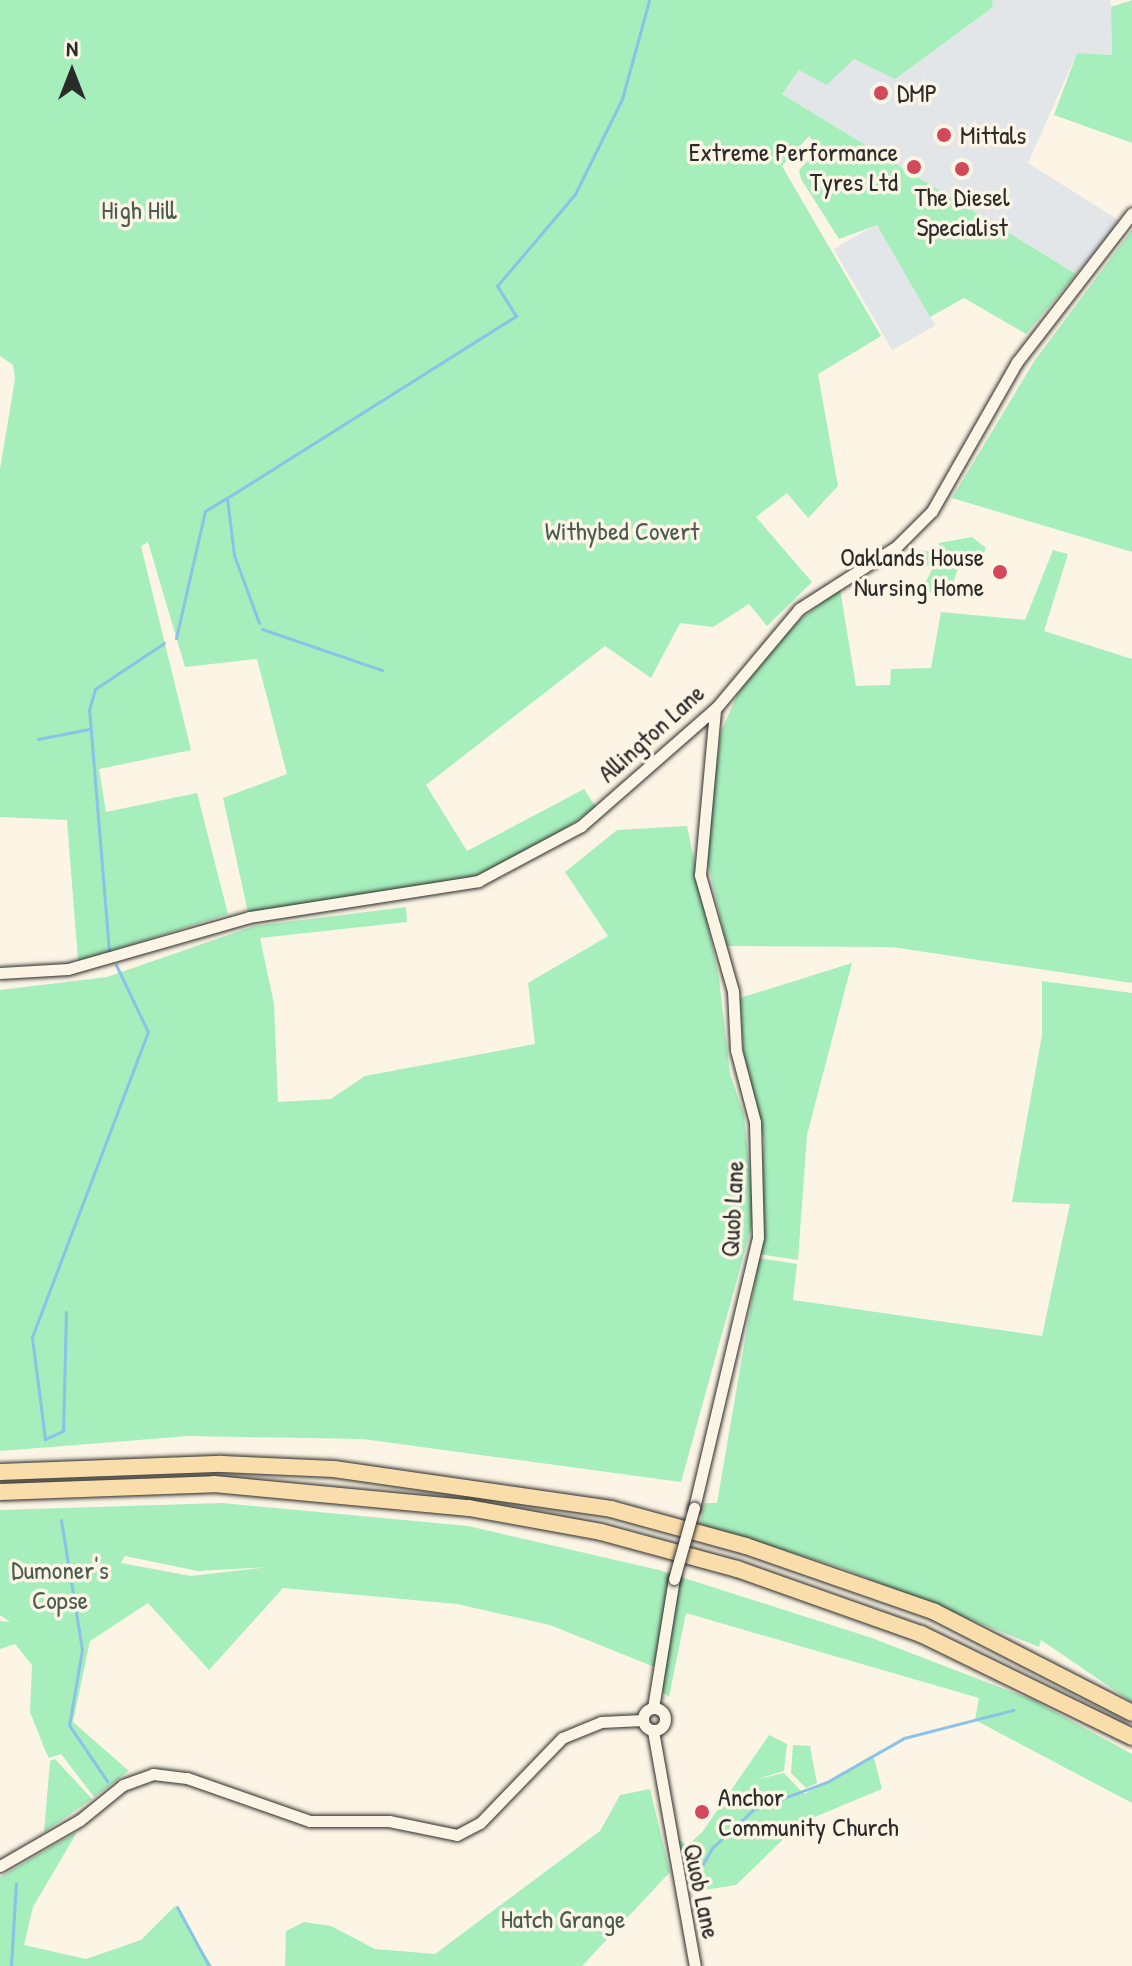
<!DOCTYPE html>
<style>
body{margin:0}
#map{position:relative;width:1132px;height:1966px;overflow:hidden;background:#fcf5e5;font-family:"Patrick Hand",sans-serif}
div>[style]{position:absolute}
.built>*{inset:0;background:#e3e6e8;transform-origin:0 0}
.green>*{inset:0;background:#a6eebc}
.stream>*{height:3px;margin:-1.5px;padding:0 1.5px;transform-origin:1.5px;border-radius:1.5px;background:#8ac2e8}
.roads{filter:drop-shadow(0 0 2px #2b2b2b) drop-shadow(0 0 2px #2b2b2b)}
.tertiary>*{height:11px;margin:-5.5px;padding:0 5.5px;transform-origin:5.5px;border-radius:5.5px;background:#fcf5e5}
.tertiary>.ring{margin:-5.5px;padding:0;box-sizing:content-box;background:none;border:11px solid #fcf5e5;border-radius:50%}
.motorway>*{height:16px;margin:-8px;padding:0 8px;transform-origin:8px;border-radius:8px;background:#f9ddab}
.bridges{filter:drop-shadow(0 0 2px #2b2b2b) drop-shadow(0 0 2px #2b2b2b)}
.tertiary-bridge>*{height:11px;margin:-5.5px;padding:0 5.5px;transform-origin:5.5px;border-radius:5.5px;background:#fcf5e5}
.dots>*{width:22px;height:22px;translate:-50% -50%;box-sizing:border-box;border:4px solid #fcf5e5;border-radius:50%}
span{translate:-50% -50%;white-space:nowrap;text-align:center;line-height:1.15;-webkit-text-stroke:7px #fcf5e5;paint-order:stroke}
.poi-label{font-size:26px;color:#2b2b2b}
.left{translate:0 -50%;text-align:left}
.right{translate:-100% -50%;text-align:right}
.park-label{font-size:26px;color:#4a5c4f}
.street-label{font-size:26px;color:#2b2b2b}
.north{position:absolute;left:32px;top:32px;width:80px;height:80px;-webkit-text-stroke:6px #fcf5e5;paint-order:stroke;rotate:0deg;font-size:22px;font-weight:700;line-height:32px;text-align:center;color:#2b2b2b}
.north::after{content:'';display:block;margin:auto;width:28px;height:36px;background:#2b2b2b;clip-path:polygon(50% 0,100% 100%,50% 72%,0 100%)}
</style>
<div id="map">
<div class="built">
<i style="clip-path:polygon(992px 0,1111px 0,1112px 55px,1077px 53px,1028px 163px,1120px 221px,1076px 274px,782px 94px,799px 70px,854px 59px,993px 8px)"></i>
<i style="left:877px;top:224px;width:117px;height:50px;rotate:60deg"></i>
</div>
<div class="green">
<i style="clip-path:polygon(0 0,992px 0,993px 7px,895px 79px,854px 59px,827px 85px,799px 70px,782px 94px,1076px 274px,1026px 334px,964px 298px,930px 317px,877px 225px,839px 239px,801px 179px,799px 170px,819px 149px,809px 136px,782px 166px,881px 336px,818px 374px,838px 486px,808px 518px,787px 493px,756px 517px,812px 582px,767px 626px,749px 604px,713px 627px,680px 623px,651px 678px,605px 646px,426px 785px,467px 851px,584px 789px,596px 807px,516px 862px,437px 888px,249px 917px,223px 798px,287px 774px,257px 659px,185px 667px,148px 542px,141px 546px,191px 750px,99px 769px,106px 812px,197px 793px,228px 914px,78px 961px,67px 820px,0 817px,0 469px,15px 379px,13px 365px,0 356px)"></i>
<i style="clip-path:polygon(1132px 0,1132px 143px,1054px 115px,1077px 53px,1112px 55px,1111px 7px)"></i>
<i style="clip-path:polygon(1132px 230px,1132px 552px,952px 498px,1035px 360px)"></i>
<i style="clip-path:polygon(972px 537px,986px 548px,978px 568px,960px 561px,954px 581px,942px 580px,938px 595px,922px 589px,934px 566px,922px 565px,918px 550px,939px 553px,939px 543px)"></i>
<i style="clip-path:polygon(1053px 550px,1068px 554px,1044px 631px,1132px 659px,1132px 983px,892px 947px,727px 946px,706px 855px,721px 732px,737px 695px,788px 629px,840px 589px,856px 686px,890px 685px,891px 669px,931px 668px,941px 612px,1025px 620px)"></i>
<i style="clip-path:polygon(687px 826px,719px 978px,730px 1074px,744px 1114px,754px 1218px,681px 1482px,363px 1439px,189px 1436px,0 1451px,0 990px,107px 977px,254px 926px,406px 907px,407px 922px,260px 938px,274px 1004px,278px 1102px,331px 1099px,365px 1076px,535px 1044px,528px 983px,608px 936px,565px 872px,617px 830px)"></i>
<i style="clip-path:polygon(852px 963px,807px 1135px,798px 1260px,759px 1254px,764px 1139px,745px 1074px,740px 998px)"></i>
<i style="clip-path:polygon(1042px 981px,1132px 993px,1132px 1702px,1041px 1640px,1039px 1647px,845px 1569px,700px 1524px,705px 1503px,717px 1503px,759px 1258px,797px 1264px,793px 1300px,1042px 1336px,1070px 1204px,1012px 1202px,1042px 1035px)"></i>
<i style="clip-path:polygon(evenodd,222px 1503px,468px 1526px,659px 1570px,869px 1637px,1033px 1700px,1132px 1754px,1132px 1803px,975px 1720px,979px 1698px,686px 1613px,669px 1697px,659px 1690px,657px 1668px,550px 1625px,457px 1604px,283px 1588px,209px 1670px,148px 1603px,90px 1641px,73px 1722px,129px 1771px,94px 1797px,61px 1754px,49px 1758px,45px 1750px,30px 1712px,32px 1665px,15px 1644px,0 1649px,0 1621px,10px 1622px,0 1615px,0 1510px,222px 1503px,125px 1556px,198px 1571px,270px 1567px,191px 1576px,121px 1563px,125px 1556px)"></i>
<i style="clip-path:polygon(769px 1735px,787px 1744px,784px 1771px,754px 1780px,784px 1773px,804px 1794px,874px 1758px,882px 1789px,800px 1823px,736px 1885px,692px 1892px,680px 1863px,691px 1856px,680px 1856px,678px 1839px,687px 1846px,703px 1831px)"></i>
<i style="clip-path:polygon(793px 1745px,810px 1746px,817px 1783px,806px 1788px,791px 1773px)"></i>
<i style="clip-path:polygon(55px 1759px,92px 1799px,44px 1832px,50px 1761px)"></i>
<i style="clip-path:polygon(650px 1789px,670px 1872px,582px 1966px,285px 1966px,286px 1931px,304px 1922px,331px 1926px,375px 1949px,435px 1954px,600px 1831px,620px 1795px)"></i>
<i style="clip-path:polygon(77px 1832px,33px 1907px,24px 1945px,86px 1959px,141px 1940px,175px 1906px,212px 1966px,0 1966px,0 1877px)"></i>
</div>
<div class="stream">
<i style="left:259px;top:623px;width:72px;rotate:-110.2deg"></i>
<i style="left:234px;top:555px;width:57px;rotate:-97deg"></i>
<i style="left:227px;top:498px;width:342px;rotate:-32.2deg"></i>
<i style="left:516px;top:316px;width:36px;rotate:-122deg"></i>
<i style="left:497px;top:286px;width:121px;rotate:-49.7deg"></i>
<i style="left:575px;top:194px;width:106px;rotate:-63.7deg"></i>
<i style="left:622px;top:99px;width:103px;rotate:-74.7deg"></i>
<i style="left:262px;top:629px;width:127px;rotate:18.9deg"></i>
<i style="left:176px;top:638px;width:130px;rotate:-77.1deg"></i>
<i style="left:205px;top:511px;width:26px;rotate:-31deg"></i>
<i style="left:38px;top:739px;width:52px;rotate:-11.1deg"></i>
<i style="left:109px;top:951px;width:242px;rotate:-94.7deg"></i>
<i style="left:89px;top:710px;width:22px;rotate:-74deg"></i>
<i style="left:95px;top:689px;width:83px;rotate:-33.7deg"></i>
<i style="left:66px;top:1312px;width:119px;rotate:91.4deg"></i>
<i style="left:63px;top:1431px;width:20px;rotate:156deg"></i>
<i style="left:45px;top:1439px;width:103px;rotate:-97.3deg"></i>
<i style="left:32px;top:1337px;width:326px;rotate:-69.2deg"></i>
<i style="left:148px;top:1032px;width:74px;rotate:-115.5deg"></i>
<i style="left:61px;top:1520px;width:132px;rotate:80.8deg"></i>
<i style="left:82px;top:1650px;width:76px;rotate:99.8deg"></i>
<i style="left:69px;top:1725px;width:68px;rotate:55.8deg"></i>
<i style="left:691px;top:1885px;width:43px;rotate:-60.4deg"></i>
<i style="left:712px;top:1848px;width:57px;rotate:-42.9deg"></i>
<i style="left:754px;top:1809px;width:78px;rotate:-20.3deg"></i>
<i style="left:827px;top:1782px;width:89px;rotate:-29.7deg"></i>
<i style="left:904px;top:1738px;width:113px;rotate:-14.4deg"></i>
<i style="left:177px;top:1907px;width:67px;rotate:61.5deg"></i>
<i style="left:11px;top:1966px;width:83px;rotate:-86.6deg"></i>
</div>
<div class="roads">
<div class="tertiary">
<i style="left:0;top:973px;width:68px;rotate:-3.4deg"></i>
<i style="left:68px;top:969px;width:188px;rotate:-16deg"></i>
<i style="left:249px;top:917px;width:232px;rotate:-8.9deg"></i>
<i style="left:478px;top:881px;width:117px;rotate:-28.1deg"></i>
<i style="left:581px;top:826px;width:179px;rotate:-41.2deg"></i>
<i style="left:716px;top:708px;width:129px;rotate:-50deg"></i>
<i style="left:799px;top:609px;width:117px;rotate:-32.7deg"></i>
<i style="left:897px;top:546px;width:49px;rotate:-45deg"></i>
<i style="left:932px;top:511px;width:172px;rotate:-60.3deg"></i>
<i style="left:1017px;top:362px;width:188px;rotate:-52.3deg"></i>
<i style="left:694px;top:1508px;width:278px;rotate:-76.7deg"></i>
<i style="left:758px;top:1237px;width:115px;rotate:-91.5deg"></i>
<i style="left:755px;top:1122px;width:74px;rotate:-104.8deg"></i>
<i style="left:736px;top:1050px;width:59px;rotate:-92.9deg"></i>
<i style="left:733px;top:991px;width:121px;rotate:-105.9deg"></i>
<i style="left:700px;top:875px;width:167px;rotate:-84.8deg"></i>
<i class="ring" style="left:643px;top:1708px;width:11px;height:11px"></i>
<i style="left:653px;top:1708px;width:131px;rotate:-80.8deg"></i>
<i style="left:653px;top:1731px;width:239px;rotate:79.9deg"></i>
<i style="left:0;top:1866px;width:92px;rotate:-29.9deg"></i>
<i style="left:80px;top:1820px;width:55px;rotate:-39.1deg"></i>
<i style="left:123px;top:1785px;width:32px;rotate:-20deg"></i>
<i style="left:153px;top:1774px;width:34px;rotate:7deg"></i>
<i style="left:187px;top:1778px;width:130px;rotate:19.3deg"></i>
<i style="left:310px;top:1821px;width:79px"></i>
<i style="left:389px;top:1821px;width:69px;rotate:11.6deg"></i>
<i style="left:457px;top:1835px;width:26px;rotate:-28deg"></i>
<i style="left:480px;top:1823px;width:118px;rotate:-46deg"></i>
<i style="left:562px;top:1738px;width:42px;rotate:-22.3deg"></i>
<i style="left:601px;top:1722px;width:42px;rotate:-2.7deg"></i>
</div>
<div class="motorway">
<i style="left:0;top:1472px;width:222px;rotate:-2.1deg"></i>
<i style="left:222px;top:1464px;width:112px;rotate:2.6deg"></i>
<i style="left:334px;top:1469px;width:280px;rotate:8.2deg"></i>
<i style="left:611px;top:1509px;width:140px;rotate:15.3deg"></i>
<i style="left:746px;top:1546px;width:200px;rotate:19.2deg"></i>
<i style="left:935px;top:1612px;width:221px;rotate:27.1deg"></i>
<i style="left:0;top:1492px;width:214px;rotate:-2.1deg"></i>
<i style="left:214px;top:1484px;width:256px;rotate:5.4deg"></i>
<i style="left:469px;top:1508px;width:134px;rotate:10.3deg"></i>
<i style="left:601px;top:1532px;width:141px;rotate:15.2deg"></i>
<i style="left:737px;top:1569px;width:195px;rotate:19.5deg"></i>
<i style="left:921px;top:1634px;width:235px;rotate:26deg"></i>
</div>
</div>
<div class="bridges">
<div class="tertiary-bridge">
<i style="left:674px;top:1579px;width:74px;rotate:-74.3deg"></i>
</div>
</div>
<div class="dots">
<i style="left:881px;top:93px;background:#d1495b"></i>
<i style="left:944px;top:135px;background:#d1495b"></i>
<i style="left:914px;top:167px;background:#d1495b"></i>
<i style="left:962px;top:169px;background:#d1495b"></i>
<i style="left:1000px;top:572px;background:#d1495b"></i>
<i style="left:702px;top:1812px;background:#d1495b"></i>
</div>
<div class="poi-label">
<span class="left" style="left:897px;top:93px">DMP</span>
<span class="left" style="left:960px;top:135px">Mittals</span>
<span class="right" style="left:898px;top:167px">Extreme Performance<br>Tyres Ltd</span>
<span style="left:962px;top:212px">The Diesel<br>Specialist</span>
<span class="right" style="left:984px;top:572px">Oaklands House<br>Nursing Home</span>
<span class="left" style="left:718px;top:1812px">Anchor<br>Community Church</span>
</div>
<div class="park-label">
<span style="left:139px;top:210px">High Hill</span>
<span style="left:622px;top:531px">Withybed Covert</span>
<span style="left:60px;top:1585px">Dumoner's<br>Copse</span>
<span style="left:563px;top:1919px">Hatch Grange</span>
</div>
<div class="street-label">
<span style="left:651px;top:733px;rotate:-42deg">Allington Lane</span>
<span style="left:732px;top:1209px;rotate:-87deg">Quob Lane</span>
<span style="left:702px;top:1891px;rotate:78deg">Quob Lane</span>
</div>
<div class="north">N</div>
</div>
